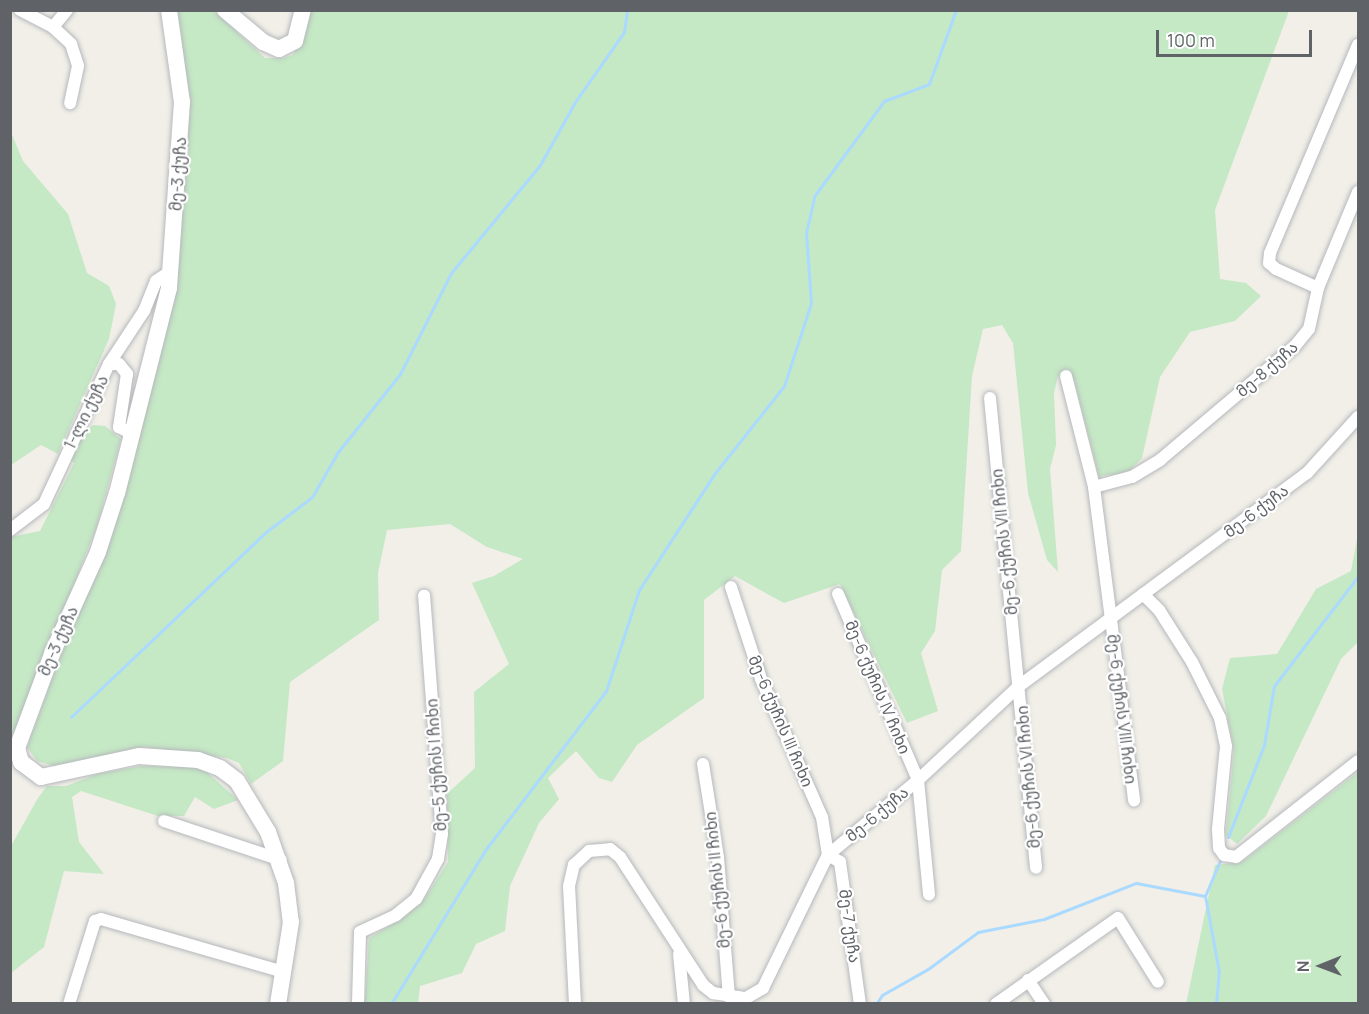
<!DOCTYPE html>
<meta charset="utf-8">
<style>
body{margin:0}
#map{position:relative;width:1369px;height:1014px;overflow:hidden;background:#f1efe8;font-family:Manrope,"Noto Sans Georgian",sans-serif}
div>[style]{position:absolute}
.green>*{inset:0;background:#c5e8c5}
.stream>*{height:3px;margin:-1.5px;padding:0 1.5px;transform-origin:1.5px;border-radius:1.5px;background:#aadaff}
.roads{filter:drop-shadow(0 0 2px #b5b8bc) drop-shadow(0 0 2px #b5b8bc)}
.street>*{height:12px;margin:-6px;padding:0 6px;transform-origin:6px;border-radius:6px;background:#fff}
.secondary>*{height:16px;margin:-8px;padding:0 8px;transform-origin:8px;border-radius:8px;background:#fff}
span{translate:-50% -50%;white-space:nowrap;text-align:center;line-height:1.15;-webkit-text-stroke:4.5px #fff;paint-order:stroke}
.street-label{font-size:16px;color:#5f6368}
.frame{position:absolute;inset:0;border:12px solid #5f6368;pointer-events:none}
.north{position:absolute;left:1291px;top:936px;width:60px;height:60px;-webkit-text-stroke:4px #fff;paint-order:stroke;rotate:269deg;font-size:16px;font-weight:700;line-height:24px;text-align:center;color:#5f6368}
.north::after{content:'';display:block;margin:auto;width:21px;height:27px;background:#5f6368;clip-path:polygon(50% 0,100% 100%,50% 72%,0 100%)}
.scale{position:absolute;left:1156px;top:30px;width:156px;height:27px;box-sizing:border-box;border:3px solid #5f6368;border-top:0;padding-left:8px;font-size:18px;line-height:21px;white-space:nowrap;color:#5f6368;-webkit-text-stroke:4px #fff;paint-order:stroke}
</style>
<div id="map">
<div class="green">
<i style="clip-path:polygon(309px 10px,1289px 11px,1215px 210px,1220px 279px,1246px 283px,1261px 296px,1235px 321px,1190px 332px,1160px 377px,1142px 458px,1127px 473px,1099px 476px,1074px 380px,1058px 376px,1054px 393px,1056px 445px,1050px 469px,1058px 572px,1047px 560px,1028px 493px,1013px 343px,1002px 325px,983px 329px,972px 376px,961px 551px,942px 570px,935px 631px,921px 653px,938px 711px,907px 723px,840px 584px,784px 603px,735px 576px,704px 600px,704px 698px,637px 745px,612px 782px,599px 778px,576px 751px,548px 778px,559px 799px,539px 823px,510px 886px,505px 931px,476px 944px,462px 973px,420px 986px,418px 1004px,365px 1003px,369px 938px,404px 917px,425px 898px,448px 862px,447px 794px,475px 768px,474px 692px,509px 664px,472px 583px,494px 576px,523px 559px,487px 547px,450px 524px,387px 530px,378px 573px,379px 620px,290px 682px,283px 761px,251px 784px,239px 763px,227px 758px,144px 747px,61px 768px,37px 761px,27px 747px,78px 608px,177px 263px,174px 11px,214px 11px,265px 58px,283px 58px,293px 55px,306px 31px)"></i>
<i style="clip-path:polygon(10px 130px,23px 161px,68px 214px,87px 273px,109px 286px,116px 304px,109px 339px,58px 454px,41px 445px,11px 465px)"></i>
<i style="clip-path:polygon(94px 425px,105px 426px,121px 439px,97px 526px,15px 732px,11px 734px,10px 537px,40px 531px,74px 463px,70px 460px,83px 430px)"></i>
<i style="clip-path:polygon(1358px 534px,1358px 642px,1341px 659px,1266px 816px,1237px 844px,1226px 835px,1234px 750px,1222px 689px,1230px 658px,1277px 654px,1316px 589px,1351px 571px)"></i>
<i style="clip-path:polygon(141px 766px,201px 767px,238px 800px,214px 809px,195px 797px,184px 816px,158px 816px,81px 791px,72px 797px,79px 842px,104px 874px,64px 871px,44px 947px,11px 973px,11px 846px,38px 798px,47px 786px,66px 786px,97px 774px)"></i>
<i style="clip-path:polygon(1358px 772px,1358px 1003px,1186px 1004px,1215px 865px,1242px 862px)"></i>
</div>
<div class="stream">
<i style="left:71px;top:717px;width:269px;rotate:-43.5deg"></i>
<i style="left:266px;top:532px;width:58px;rotate:-37.3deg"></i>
<i style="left:312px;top:497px;width:52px;rotate:-60deg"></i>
<i style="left:338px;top:452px;width:100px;rotate:-51.5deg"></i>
<i style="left:400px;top:374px;width:113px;rotate:-63.2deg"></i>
<i style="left:451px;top:273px;width:140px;rotate:-50.5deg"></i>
<i style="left:540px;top:165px;width:72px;rotate:-60.9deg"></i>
<i style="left:575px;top:102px;width:85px;rotate:-55deg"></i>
<i style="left:624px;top:32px;width:22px;rotate:-82deg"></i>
<i style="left:1228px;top:837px;width:99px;rotate:-68.6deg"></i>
<i style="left:1264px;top:745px;width:60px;rotate:-80.4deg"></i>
<i style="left:1274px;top:686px;width:138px;rotate:-52.6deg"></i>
<i style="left:391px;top:1004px;width:182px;rotate:-58.5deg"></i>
<i style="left:486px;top:849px;width:198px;rotate:-52.8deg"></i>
<i style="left:606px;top:691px;width:106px;rotate:-71.9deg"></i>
<i style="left:639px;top:590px;width:140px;rotate:-57deg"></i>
<i style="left:715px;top:473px;width:111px;rotate:-51.6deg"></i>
<i style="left:784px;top:386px;width:87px;rotate:-72deg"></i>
<i style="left:811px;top:303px;width:70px;rotate:-94.1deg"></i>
<i style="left:806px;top:233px;width:39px;rotate:-77deg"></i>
<i style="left:815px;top:195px;width:117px;rotate:-53.7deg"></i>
<i style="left:884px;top:101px;width:48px;rotate:-20.7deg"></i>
<i style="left:929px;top:84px;width:79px;rotate:-70deg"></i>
<i style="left:876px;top:1004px;width:11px;rotate:-56deg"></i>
<i style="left:882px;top:995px;width:53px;rotate:-29.5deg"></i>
<i style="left:928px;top:969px;width:62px;rotate:-36.5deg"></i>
<i style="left:978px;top:932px;width:67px;rotate:-11.1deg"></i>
<i style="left:1044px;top:919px;width:99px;rotate:-21.4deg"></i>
<i style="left:1136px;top:883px;width:70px;rotate:10.7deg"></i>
<i style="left:1216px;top:1004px;width:32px;rotate:-85deg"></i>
<i style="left:1219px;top:972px;width:77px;rotate:-100.4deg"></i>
<i style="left:1205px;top:896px;width:38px;rotate:-67deg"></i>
</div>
<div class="roads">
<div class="street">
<i style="left:20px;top:10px;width:37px;rotate:27deg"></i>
<i style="left:67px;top:10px;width:22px;rotate:129deg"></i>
<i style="left:53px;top:27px;width:25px;rotate:43deg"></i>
<i style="left:71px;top:44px;width:23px;rotate:72deg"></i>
<i style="left:78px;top:66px;width:38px;rotate:102deg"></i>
<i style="left:1318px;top:288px;width:46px;rotate:-155.7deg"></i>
<i style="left:1276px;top:269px;width:9px;rotate:-139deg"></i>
<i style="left:1269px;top:263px;width:10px;rotate:-84deg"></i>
<i style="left:1270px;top:253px;width:226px;rotate:-67.1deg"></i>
<i style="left:109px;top:364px;width:64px;rotate:-56.6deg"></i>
<i style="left:144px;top:311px;width:32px;rotate:-68deg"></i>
<i style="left:156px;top:281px;width:18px;rotate:-34deg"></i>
<i style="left:1066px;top:376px;width:114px;rotate:75.8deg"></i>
<i style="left:1094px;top:487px;width:316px;rotate:82.7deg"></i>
<i style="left:990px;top:398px;width:472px;rotate:84.4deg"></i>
<i style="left:1094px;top:487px;width:39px;rotate:-15deg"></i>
<i style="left:1132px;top:477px;width:33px;rotate:-31deg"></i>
<i style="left:1160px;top:460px;width:177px;rotate:-40.2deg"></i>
<i style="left:1295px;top:346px;width:22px;rotate:-51deg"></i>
<i style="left:1309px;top:329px;width:42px;rotate:-77.6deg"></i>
<i style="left:1318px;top:288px;width:104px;rotate:-67.4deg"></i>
<i style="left:10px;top:530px;width:43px;rotate:-37.4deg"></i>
<i style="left:44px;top:504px;width:154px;rotate:-65.1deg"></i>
<i style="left:109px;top:364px;width:10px"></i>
<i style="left:119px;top:364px;width:13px;rotate:51deg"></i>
<i style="left:127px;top:374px;width:54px;rotate:98.6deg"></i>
<i style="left:119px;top:427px;width:15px;rotate:28deg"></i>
<i style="left:731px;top:587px;width:97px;rotate:71.9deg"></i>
<i style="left:761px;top:679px;width:151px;rotate:66.2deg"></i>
<i style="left:822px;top:817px;width:38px;rotate:81deg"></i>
<i style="left:838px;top:594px;width:202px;rotate:66.7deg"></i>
<i style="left:918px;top:780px;width:115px;rotate:84.5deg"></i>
<i style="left:1143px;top:594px;width:23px;rotate:45deg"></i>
<i style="left:1159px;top:610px;width:62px;rotate:57.6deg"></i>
<i style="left:1192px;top:662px;width:63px;rotate:63.4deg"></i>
<i style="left:1220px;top:718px;width:29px;rotate:78deg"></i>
<i style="left:1226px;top:746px;width:83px;rotate:95.5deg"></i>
<i style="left:1218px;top:829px;width:19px;rotate:87deg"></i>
<i style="left:1219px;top:848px;width:9px;rotate:54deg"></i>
<i style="left:1224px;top:855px;width:12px;rotate:9deg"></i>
<i style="left:1236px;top:857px;width:155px;rotate:-38.2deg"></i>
<i style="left:703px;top:764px;width:95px;rotate:80.9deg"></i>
<i style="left:718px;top:858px;width:139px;rotate:85.5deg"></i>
<i style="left:164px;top:821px;width:123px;rotate:18.4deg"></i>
<i style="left:828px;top:855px;width:14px;rotate:30deg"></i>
<i style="left:840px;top:862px;width:143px;rotate:82deg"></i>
<i style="left:679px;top:954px;width:50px;rotate:84.3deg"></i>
<i style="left:1028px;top:980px;width:29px;rotate:56deg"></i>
<i style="left:69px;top:1004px;width:87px;rotate:-72.6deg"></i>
<i style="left:95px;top:921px;width:6px;rotate:-18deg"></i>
<i style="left:101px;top:919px;width:191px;rotate:16.2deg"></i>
<i style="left:358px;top:1004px;width:72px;rotate:-88.4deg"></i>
<i style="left:360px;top:932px;width:40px;rotate:-25deg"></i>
<i style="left:396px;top:915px;width:26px;rotate:-39deg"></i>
<i style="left:416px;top:899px;width:46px;rotate:-61.2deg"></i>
<i style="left:438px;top:859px;width:25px;rotate:-81deg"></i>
<i style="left:442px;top:834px;width:239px;rotate:-94.3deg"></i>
<i style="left:575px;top:1004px;width:118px;rotate:-92.9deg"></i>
<i style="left:569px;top:886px;width:22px;rotate:-77deg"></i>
<i style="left:574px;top:865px;width:21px;rotate:-43deg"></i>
<i style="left:589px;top:851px;width:21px;rotate:-5deg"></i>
<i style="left:610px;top:849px;width:13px;rotate:39deg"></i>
<i style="left:620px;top:857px;width:153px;rotate:57deg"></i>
<i style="left:703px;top:985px;width:13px;rotate:39deg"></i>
<i style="left:713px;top:993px;width:33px;rotate:9deg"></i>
<i style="left:746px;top:998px;width:20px;rotate:-30deg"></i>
<i style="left:763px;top:988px;width:148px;rotate:-64deg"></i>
<i style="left:828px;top:855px;width:117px;rotate:-39.8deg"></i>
<i style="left:918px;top:780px;width:138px;rotate:-42.9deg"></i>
<i style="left:1019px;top:686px;width:358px;rotate:-36.5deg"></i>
<i style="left:1307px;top:473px;width:76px;rotate:-47.7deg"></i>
<i style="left:996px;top:1004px;width:149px;rotate:-35.2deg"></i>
<i style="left:1118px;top:918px;width:75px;rotate:58deg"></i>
</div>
<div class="secondary">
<i style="left:169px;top:10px;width:93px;rotate:82deg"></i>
<i style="left:182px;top:102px;width:186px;rotate:94deg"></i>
<i style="left:169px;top:288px;width:211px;rotate:104.2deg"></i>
<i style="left:117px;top:493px;width:62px;rotate:107.9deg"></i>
<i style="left:98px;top:552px;width:112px;rotate:114.3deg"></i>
<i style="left:52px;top:654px;width:100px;rotate:110.4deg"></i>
<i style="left:17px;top:748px;width:15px;rotate:74deg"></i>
<i style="left:21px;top:762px;width:25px;rotate:37deg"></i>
<i style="left:41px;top:777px;width:100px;rotate:-12.1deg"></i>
<i style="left:139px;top:756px;width:59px;rotate:3.9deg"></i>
<i style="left:198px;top:760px;width:23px;rotate:20deg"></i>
<i style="left:220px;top:768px;width:21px;rotate:37deg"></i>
<i style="left:237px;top:781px;width:60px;rotate:58.7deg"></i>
<i style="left:268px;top:832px;width:54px;rotate:70.6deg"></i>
<i style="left:286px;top:883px;width:39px;rotate:83deg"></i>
<i style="left:291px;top:922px;width:83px;rotate:99deg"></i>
<i style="left:225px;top:10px;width:50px;rotate:40.1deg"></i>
<i style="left:263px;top:42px;width:17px;rotate:24deg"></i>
<i style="left:279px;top:49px;width:18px;rotate:-27deg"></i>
<i style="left:295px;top:41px;width:32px;rotate:-76deg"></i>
</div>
</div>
<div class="street-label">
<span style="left:178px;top:174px;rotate:-86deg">მე-3 ქუჩა</span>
<span style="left:1267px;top:369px;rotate:-41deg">მე-8 ქუჩა</span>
<span style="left:86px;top:412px;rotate:-64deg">1-ლი ქუჩა</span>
<span style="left:1256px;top:511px;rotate:-37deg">მე-6 ქუჩა</span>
<span style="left:1004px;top:542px;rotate:-96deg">მე-6 ქუჩის VII ჩიხი</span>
<span style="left:58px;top:641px;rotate:-66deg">მე-3 ქუჩა</span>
<span style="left:878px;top:687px;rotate:67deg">მე-6 ქუჩის IV ჩიხი</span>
<span style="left:1122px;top:709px;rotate:83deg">მე-6 ქუჩის VIII ჩიხი</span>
<span style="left:781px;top:721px;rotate:67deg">მე-6 ქუჩის III ჩიხი</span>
<span style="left:436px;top:765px;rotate:-94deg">მე-5 ქუჩის I ჩიხი</span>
<span style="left:1028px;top:777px;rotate:-95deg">მე-6 ქუჩის VI ჩიხი</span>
<span style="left:877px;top:814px;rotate:-40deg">მე-6 ქუჩა</span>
<span style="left:717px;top:880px;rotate:-96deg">მე-6 ქუჩის II ჩიხი</span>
<span style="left:850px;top:926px;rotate:82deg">მე-7 ქუჩა</span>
</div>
<div class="frame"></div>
<div class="north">N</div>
<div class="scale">100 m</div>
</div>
